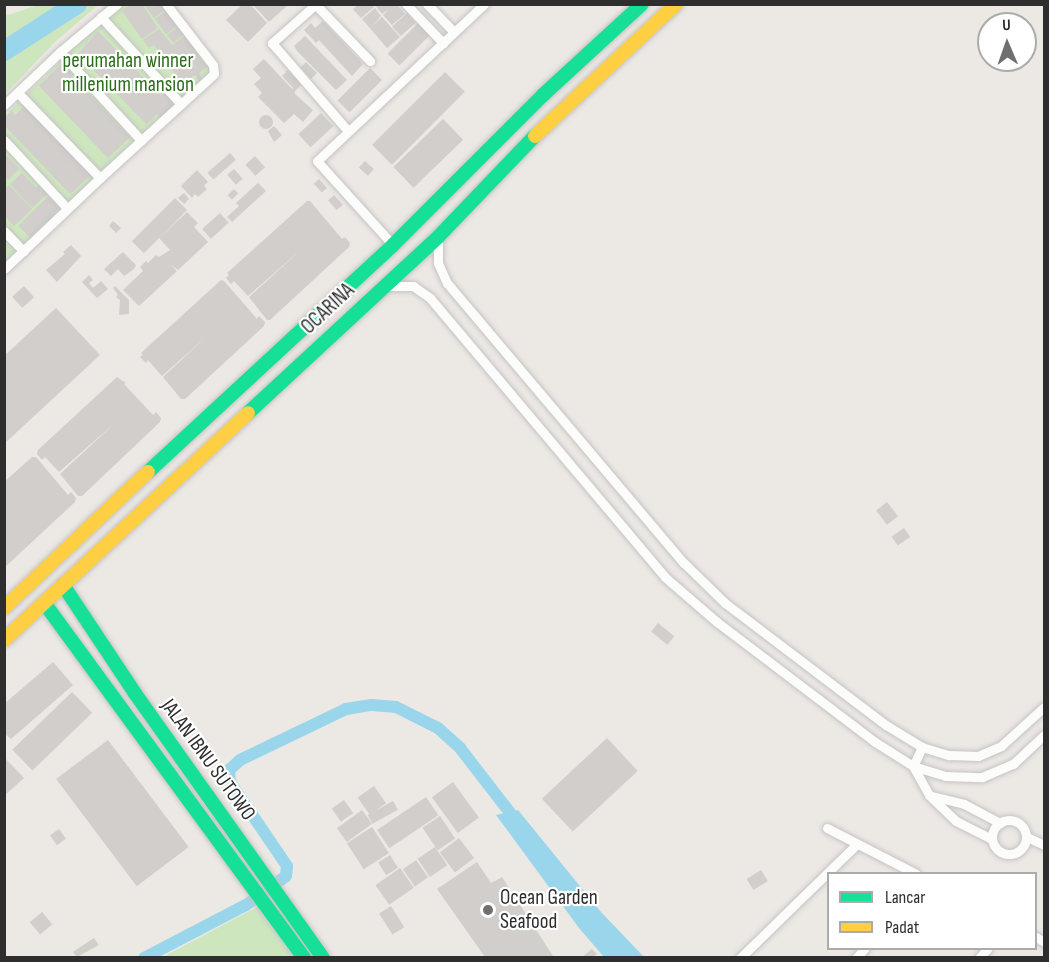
<!DOCTYPE html>
<style>
body{margin:0}
#map{position:relative;width:1049px;height:962px;overflow:hidden;background:#ece8e4;font-family:"Sofia Sans Condensed",sans-serif}
div>[style]{position:absolute}
.green>*{inset:0;background:#cee6be}
.water>*{inset:0;background:#99d6ec}
.canal>*{height:12px;margin:-6px;padding:0 6px;transform-origin:6px;border-radius:6px;background:#99d6ec}
.river>*{height:20px;margin:-10px;padding:0 10px;transform-origin:10px;border-radius:10px;background:#99d6ec}
.building>*{inset:0;background:#d1cecb;transform-origin:0 0}
.round{border-radius:50%}
.roads{filter:drop-shadow(0 0 2px #c5c4c5) drop-shadow(0 0 2px #c5c4c5)}
.street>*{height:9px;margin:-4.5px;padding:0 4.5px;transform-origin:4.5px;border-radius:4.5px;background:#fcfcfb}
.street>.ring{margin:-4.5px;padding:0;box-sizing:content-box;background:none;border:9px solid #fcfcfb;border-radius:50%}
.fast>*{height:14px;margin:-7px;padding:0 7px;transform-origin:7px;border-radius:7px;background:#16e098}
.slow>*{height:14px;margin:-7px;padding:0 7px;transform-origin:7px;border-radius:7px;background:#ffcf43}
.dots>*{width:16px;height:16px;translate:-50% -50%;box-sizing:border-box;border:3px solid #fff;border-radius:50%}
span{translate:-50% -50%;white-space:nowrap;text-align:center;line-height:1.15;-webkit-text-stroke:4.5px #fff;paint-order:stroke}
.park-label{font-size:21px;color:#2c6e1b}
.street-label{font-size:21px;color:#2e2e2e}
.poi-label{font-size:21px;color:#2e2e2e}
.left{translate:0 -50%;text-align:left}
.frame{position:absolute;inset:0;border:6px solid #2e2e2e;pointer-events:none}
.legend{position:absolute;left:827px;top:872px;width:210px;height:78px;box-sizing:border-box;background:#fff;border:2px solid #ababab;margin:0;padding:8px 10px;list-style:none;font-size:18px;color:#2e2e2e}
.legend li{display:flex;align-items:center;gap:12px;height:30px}
.legend b{width:30px;border:2px solid #ababab}
.north{position:absolute;left:977px;top:12px;width:60px;height:60px;box-sizing:border-box;background:#fff;border:2px solid #ababab;border-radius:50%;rotate:358deg;font-size:16px;font-weight:700;line-height:24px;text-align:center;color:#2e2e2e}
.north::after{content:'';display:block;margin:auto;width:21px;height:27px;background:#706f6e;clip-path:polygon(50% 0,100% 100%,50% 72%,0 100%)}
</style>
<div id="map">
<div class="green">
<i style="clip-path:polygon(41px 4px,98px 5px,55px 42px,5px 94px,5px 16px)"></i>
<i style="clip-path:polygon(117px 5px,164px 5px,212px 71px,5px 268px,4px 117px)"></i>
<i style="clip-path:polygon(257px 907px,293px 957px,163px 957px)"></i>
</div>
<div class="water">
<i style="clip-path:polygon(518px 810px,601px 912px,644px 957px,604px 957px,579px 928px,496px 815px)"></i>
</div>
<div class="canal">
<i style="left:144px;top:958px;width:115px;rotate:-27.5deg"></i>
<i style="left:246px;top:905px;width:49px;rotate:-35.9deg"></i>
<i style="left:286px;top:876px;width:10px;rotate:-84deg"></i>
<i style="left:287px;top:866px;width:102px;rotate:-124.2deg"></i>
<i style="left:230px;top:782px;width:12px;rotate:-95deg"></i>
<i style="left:229px;top:770px;width:15px;rotate:-42deg"></i>
<i style="left:240px;top:760px;width:118px;rotate:-25.7deg"></i>
<i style="left:346px;top:709px;width:26px;rotate:-9deg"></i>
<i style="left:372px;top:705px;width:24px;rotate:5deg"></i>
<i style="left:396px;top:707px;width:47px;rotate:26.6deg"></i>
<i style="left:438px;top:728px;width:30px;rotate:42deg"></i>
<i style="left:460px;top:748px;width:95px;rotate:52.3deg"></i>
</div>
<div class="river">
<i style="left:4px;top:51px;width:87px;rotate:-32.8deg"></i>
</div>
<div class="building">
<i style="clip-path:polygon(131px 4px,142px 4px,158px 28px,142px 39px,122px 11px)"></i>
<i style="clip-path:polygon(144px 4px,163px 4px,166px 9px,154px 18px)"></i>
<i style="clip-path:polygon(243px 4px,250px 4px,267px 23px,248px 42px,226px 20px)"></i>
<i style="clip-path:polygon(252px 4px,289px 4px,269px 22px)"></i>
<i style="clip-path:polygon(359px 4px,372px 4px,374px 7px,361px 18px,353px 9px)"></i>
<i style="clip-path:polygon(374px 4px,396px 4px,405px 14px,392px 25px,383px 15px,389px 9px,382px 14px)"></i>
<i style="clip-path:polygon(375px 8px,381px 16px,372px 26px,382px 17px,400px 37px,387px 48px,362px 19px)"></i>
<i style="left:167px;top:10px;width:19px;height:15px;rotate:54deg"></i>
<i style="left:407px;top:13px;width:13px;height:20px;rotate:48deg"></i>
<i style="clip-path:polygon(323px 21px,363px 64px,352px 76px,319px 40px,316px 43px,304px 30px,311px 23px,315px 28px)"></i>
<i style="left:420px;top:21px;width:17px;height:46px;rotate:45deg"></i>
<i style="left:179px;top:26px;width:10px;height:15px;rotate:53deg"></i>
<i style="clip-path:polygon(159px 29px,172px 45px,185px 36px,207px 67px,199px 73px,202px 78px,199px 81px,195px 75px,182px 84px,154px 45px,149px 48px,143px 40px)"></i>
<i style="clip-path:polygon(98px 31px,161px 96px,165px 92px,176px 104px,161px 118px,157px 114px,146px 124px,78px 54px)"></i>
<i style="clip-path:polygon(305px 36px,347px 80px,336px 90px,297px 51px,294px 46px)"></i>
<i style="clip-path:polygon(264px 59px,292px 89px,293px 88px,282px 76px,288px 70px,301px 85px,295px 91px,295px 94px,313px 110px,303px 122px,294px 114px,284px 123px,258px 97px,262px 93px,254px 84px,261px 78px,253px 69px)"></i>
<i style="clip-path:polygon(65px 60px,74px 70px,70px 74px,130px 137px,108px 158px,39px 86px)"></i>
<i style="clip-path:polygon(306px 62px,317px 73px,311px 79px,301px 67px)"></i>
<i style="left:370px;top:68px;width:17px;height:46px;rotate:45deg"></i>
<i style="left:445px;top:72px;width:28px;height:103px;rotate:45deg"></i>
<i style="clip-path:polygon(26px 104px,93px 173px,70px 194px,4px 125px,4px 118px,12px 111px,15px 115px)"></i>
<i style="left:321px;top:113px;width:18px;height:31px;rotate:47deg"></i>
<i class="round" style="left:259px;top:115px;width:14px;height:14px"></i>
<i style="left:443px;top:119px;width:29px;height:69px;rotate:46deg"></i>
<i style="clip-path:polygon(274px 126px,282px 135px,274px 142px,268px 131px)"></i>
<i style="clip-path:polygon(4px 153px,19px 169px,8px 180px,4px 177px)"></i>
<i style="left:230px;top:153px;width:9px;height:30px;rotate:49deg"></i>
<i style="left:255px;top:156px;width:15px;height:13px;rotate:48deg"></i>
<i style="left:365px;top:161px;width:12px;height:9px;rotate:42deg"></i>
<i style="left:234px;top:169px;width:13px;height:9px;rotate:48deg"></i>
<i style="clip-path:polygon(197px 170px,208px 182px,204px 186px,207px 189px,198px 197px,195px 194px,192px 198px,181px 186px)"></i>
<i style="clip-path:polygon(22px 173px,36px 188px,39px 186px,47px 194px,32px 208px,10px 184px)"></i>
<i style="left:319px;top:179px;width:12px;height:7px;rotate:48deg"></i>
<i style="clip-path:polygon(258px 183px,266px 191px,232px 222px,227px 217px,239px 206px,236px 203px)"></i>
<i style="clip-path:polygon(9px 185px,32px 209px,14px 226px,4px 216px,4px 189px)"></i>
<i style="left:234px;top:189px;width:6px;height:9px;rotate:45deg"></i>
<i style="clip-path:polygon(184px 193px,189px 199px,184px 204px,178px 198px)"></i>
<i style="left:334px;top:195px;width:13px;height:8px;rotate:48deg"></i>
<i style="left:48px;top:196px;width:17px;height:42px;rotate:45deg"></i>
<i style="left:175px;top:198px;width:17px;height:61px;rotate:45deg"></i>
<i style="clip-path:polygon(307px 201px,310px 201px,342px 239px,345px 237px,350px 243px,349px 247px,270px 320px,267px 320px,249px 297px,303px 248px,248px 296px,234px 281px,231px 284px,226px 278px,229px 275px,227px 273px)"></i>
<i style="clip-path:polygon(187px 212px,198px 223px,194px 227px,208px 242px,178px 270px,170px 264px,177px 271px,139px 306px,123px 290px,143px 271px,140px 267px,146px 261px,148px 263px,156px 255px,159px 257px,170px 250px,159px 238px)"></i>
<i style="left:220px;top:213px;width:13px;height:24px;rotate:48deg"></i>
<i style="clip-path:polygon(113px 221px,121px 228px,116px 233px,109px 226px)"></i>
<i style="clip-path:polygon(71px 245px,81px 256px,57px 282px,46px 270px,65px 254px,63px 252px)"></i>
<i style="clip-path:polygon(123px 252px,136px 265px,134px 269px,124px 276px,118px 269px,111px 276px,104px 269px)"></i>
<i style="clip-path:polygon(89px 275px,93px 280px,89px 283px,93px 288px,101px 281px,108px 289px,97px 298px,82px 282px)"></i>
<i style="clip-path:polygon(221px 280px,224px 281px,257px 319px,259px 316px,265px 322px,264px 326px,185px 399px,181px 399px,163px 377px,207px 336px,162px 376px,148px 360px,146px 363px,140px 357px,143px 355px,141px 353px)"></i>
<i style="left:24px;top:286px;width:15px;height:16px;rotate:48deg"></i>
<i style="clip-path:polygon(115px 286px,129px 300px,129px 314px,119px 315px,120px 300px,116px 297px,118px 295px,113px 288px)"></i>
<i style="clip-path:polygon(56px 308px,100px 355px,4px 444px,4px 356px)"></i>
<i style="clip-path:polygon(117px 377px,126px 383px,124px 384px,153px 415px,156px 412px,161px 418px,160px 422px,82px 496px,78px 496px,60px 474px,117px 421px,59px 472px,45px 457px,42px 460px,37px 454px,38px 450px)"></i>
<i style="clip-path:polygon(32px 457px,36px 457px,68px 495px,71px 492px,76px 498px,75px 502px,4px 568px,4px 482px)"></i>
<i style="left:887px;top:502px;width:18px;height:14px;rotate:52deg"></i>
<i style="left:904px;top:528px;width:11px;height:15px;rotate:56deg"></i>
<i style="left:658px;top:623px;width:21px;height:11px;rotate:39deg"></i>
<i style="clip-path:polygon(53px 662px,73px 685px,11px 739px,4px 733px,4px 704px)"></i>
<i style="left:72px;top:692px;width:29px;height:83px;rotate:46deg"></i>
<i style="left:607px;top:738px;width:45px;height:89px;rotate:47deg"></i>
<i style="left:108px;top:740px;width:134px;height:65px;rotate:53deg"></i>
<i style="clip-path:polygon(4px 757px,24px 778px,4px 796px)"></i>
<i style="left:453px;top:782px;width:44px;height:26px;rotate:54deg"></i>
<i style="left:374px;top:786px;width:21px;height:20px;rotate:55deg"></i>
<i style="left:426px;top:797px;width:22px;height:59px;rotate:56deg"></i>
<i style="left:344px;top:800px;width:16px;height:15px;rotate:55deg"></i>
<i style="left:393px;top:801px;width:10px;height:29px;rotate:61deg"></i>
<i style="left:362px;top:810px;width:17px;height:31px;rotate:54deg"></i>
<i style="left:440px;top:816px;width:27px;height:21px;rotate:56deg"></i>
<i style="left:372px;top:827px;width:31px;height:30px;rotate:57deg"></i>
<i style="left:59px;top:829px;width:12px;height:11px;rotate:55deg"></i>
<i style="left:459px;top:838px;width:25px;height:24px;rotate:53deg"></i>
<i style="left:435px;top:847px;width:22px;height:21px;rotate:56deg"></i>
<i style="left:390px;top:855px;width:15px;height:14px;rotate:58deg"></i>
<i style="left:416px;top:860px;width:21px;height:16px;rotate:55deg"></i>
<i style="clip-path:polygon(477px 862px,491px 883px,502px 877px,553px 956px,485px 957px,437px 889px)"></i>
<i style="left:400px;top:868px;width:24px;height:30px;rotate:55deg"></i>
<i style="left:761px;top:870px;width:13px;height:17px;rotate:58deg"></i>
<i style="left:391px;top:906px;width:25px;height:14px;rotate:58deg"></i>
<i style="left:42px;top:912px;width:16px;height:16px;rotate:50deg"></i>
<i style="clip-path:polygon(94px 938px,99px 945px,77px 957px,73px 952px)"></i>
<i style="clip-path:polygon(592px 949px,597px 954px,593px 957px,582px 957px)"></i>
</div>
<div class="roads">
<div class="street">
<i style="left:316px;top:4px;width:59px;rotate:138.4deg"></i>
<i style="left:272px;top:43px;width:116px;rotate:49.2deg"></i>
<i style="left:406px;top:4px;width:54px;rotate:46.5deg"></i>
<i style="left:427px;top:4px;width:39px;rotate:46deg"></i>
<i style="left:316px;top:5px;width:78px;rotate:46deg"></i>
<i style="left:101px;top:17px;width:118px;rotate:47.4deg"></i>
<i style="left:60px;top:52px;width:120px;rotate:47.4deg"></i>
<i style="left:18px;top:93px;width:118px;rotate:46deg"></i>
<i style="left:4px;top:105px;width:77px;rotate:-43.4deg"></i>
<i style="left:60px;top:52px;width:75px;rotate:-40.1deg"></i>
<i style="left:4px;top:140px;width:93px;rotate:47.2deg"></i>
<i style="left:4px;top:231px;width:28px;rotate:46deg"></i>
<i style="left:438px;top:237px;width:26px;rotate:90deg"></i>
<i style="left:438px;top:263px;width:22px;rotate:66deg"></i>
<i style="left:447px;top:283px;width:367px;rotate:49.8deg"></i>
<i style="left:684px;top:563px;width:57px;rotate:44.3deg"></i>
<i style="left:725px;top:603px;width:202px;rotate:37.2deg"></i>
<i style="left:886px;top:725px;width:42px;rotate:31.4deg"></i>
<i style="left:922px;top:747px;width:28px;rotate:17deg"></i>
<i style="left:949px;top:755px;width:29px;rotate:2deg"></i>
<i style="left:978px;top:756px;width:25px;rotate:-23deg"></i>
<i style="left:1001px;top:746px;width:58px;rotate:-42.2deg"></i>
<i style="left:393px;top:245px;width:113px;rotate:-132.1deg"></i>
<i style="left:317px;top:161px;width:229px;rotate:-43.2deg"></i>
<i style="left:4px;top:269px;width:132px;rotate:-43.5deg"></i>
<i style="left:100px;top:178px;width:154px;rotate:-42.4deg"></i>
<i style="left:214px;top:74px;width:9px;rotate:-96deg"></i>
<i style="left:213px;top:65px;width:77px;rotate:-127.6deg"></i>
<i style="left:384px;top:286px;width:29px"></i>
<i style="left:413px;top:286px;width:21px;rotate:35deg"></i>
<i style="left:430px;top:298px;width:366px;rotate:49.9deg"></i>
<i style="left:666px;top:578px;width:67px;rotate:40.8deg"></i>
<i style="left:717px;top:622px;width:198px;rotate:37.2deg"></i>
<i style="left:875px;top:742px;width:45px;rotate:32.3deg"></i>
<i style="left:913px;top:766px;width:34px;rotate:17deg"></i>
<i style="left:945px;top:776px;width:37px;rotate:2deg"></i>
<i style="left:982px;top:777px;width:34px;rotate:-23deg"></i>
<i style="left:1013px;top:764px;width:42px;rotate:-43.1deg"></i>
<i style="left:922px;top:747px;width:21px;rotate:115deg"></i>
<i style="left:913px;top:766px;width:33px;rotate:61deg"></i>
<i style="left:929px;top:795px;width:37px;rotate:44deg"></i>
<i style="left:956px;top:821px;width:40px;rotate:26.6deg"></i>
<i style="left:932px;top:796px;width:33px;rotate:14deg"></i>
<i style="left:964px;top:804px;width:41px;rotate:27.8deg"></i>
<i class="ring" style="left:992px;top:820px;width:25px;height:25px"></i>
<i style="left:827px;top:828px;width:100px;rotate:27.3deg"></i>
<i style="left:1027px;top:837px;width:19px;rotate:25deg"></i>
<i style="left:1036px;top:937px;width:9px;rotate:32deg"></i>
<i style="left:740px;top:958px;width:163px;rotate:-44.3deg"></i>
<i style="left:856px;top:958px;width:13px;rotate:-48deg"></i>
<i style="left:979px;top:958px;width:13px;rotate:-48deg"></i>
</div>
<div class="fast">
<i style="left:248px;top:413px;width:259px;rotate:-42.8deg"></i>
<i style="left:438px;top:237px;width:140px;rotate:-46.2deg"></i>
<i style="left:148px;top:472px;width:334px;rotate:-42.8deg"></i>
<i style="left:393px;top:245px;width:212px;rotate:-45deg"></i>
<i style="left:543px;top:95px;width:134px;rotate:-42.6deg"></i>
<i style="left:63px;top:585px;width:128px;rotate:56.4deg"></i>
<i style="left:134px;top:692px;width:326px;rotate:54.6deg"></i>
<i style="left:45px;top:604px;width:439px;rotate:53.8deg"></i>
</div>
<div class="slow">
<i style="left:535px;top:136px;width:193px;rotate:-43.1deg"></i>
<i style="left:4px;top:608px;width:198px;rotate:-43.4deg"></i>
<i style="left:4px;top:640px;width:333px;rotate:-42.9deg"></i>
</div>
</div>
<div class="dots">
<i style="left:488px;top:910px;background:#706f6e"></i>
</div>
<div class="park-label">
<span style="left:128px;top:73px">perumahan winner<br>millenium mansion</span>
</div>
<div class="street-label">
<span style="left:328px;top:309px;rotate:-43deg">OCARINA</span>
<span style="left:208px;top:760px;rotate:54deg">JALAN IBNU SUTOWO</span>
</div>
<div class="poi-label">
<span class="left" style="left:500px;top:910px">Ocean Garden<br>Seafood</span>
</div>
<div class="frame"></div>
<ul class="legend">
<li><b style="height:8px;background:#16e098"></b>Lancar</li>
<li><b style="height:8px;background:#ffcf43"></b>Padat</li>
</ul>
<div class="north">U</div>
</div>
